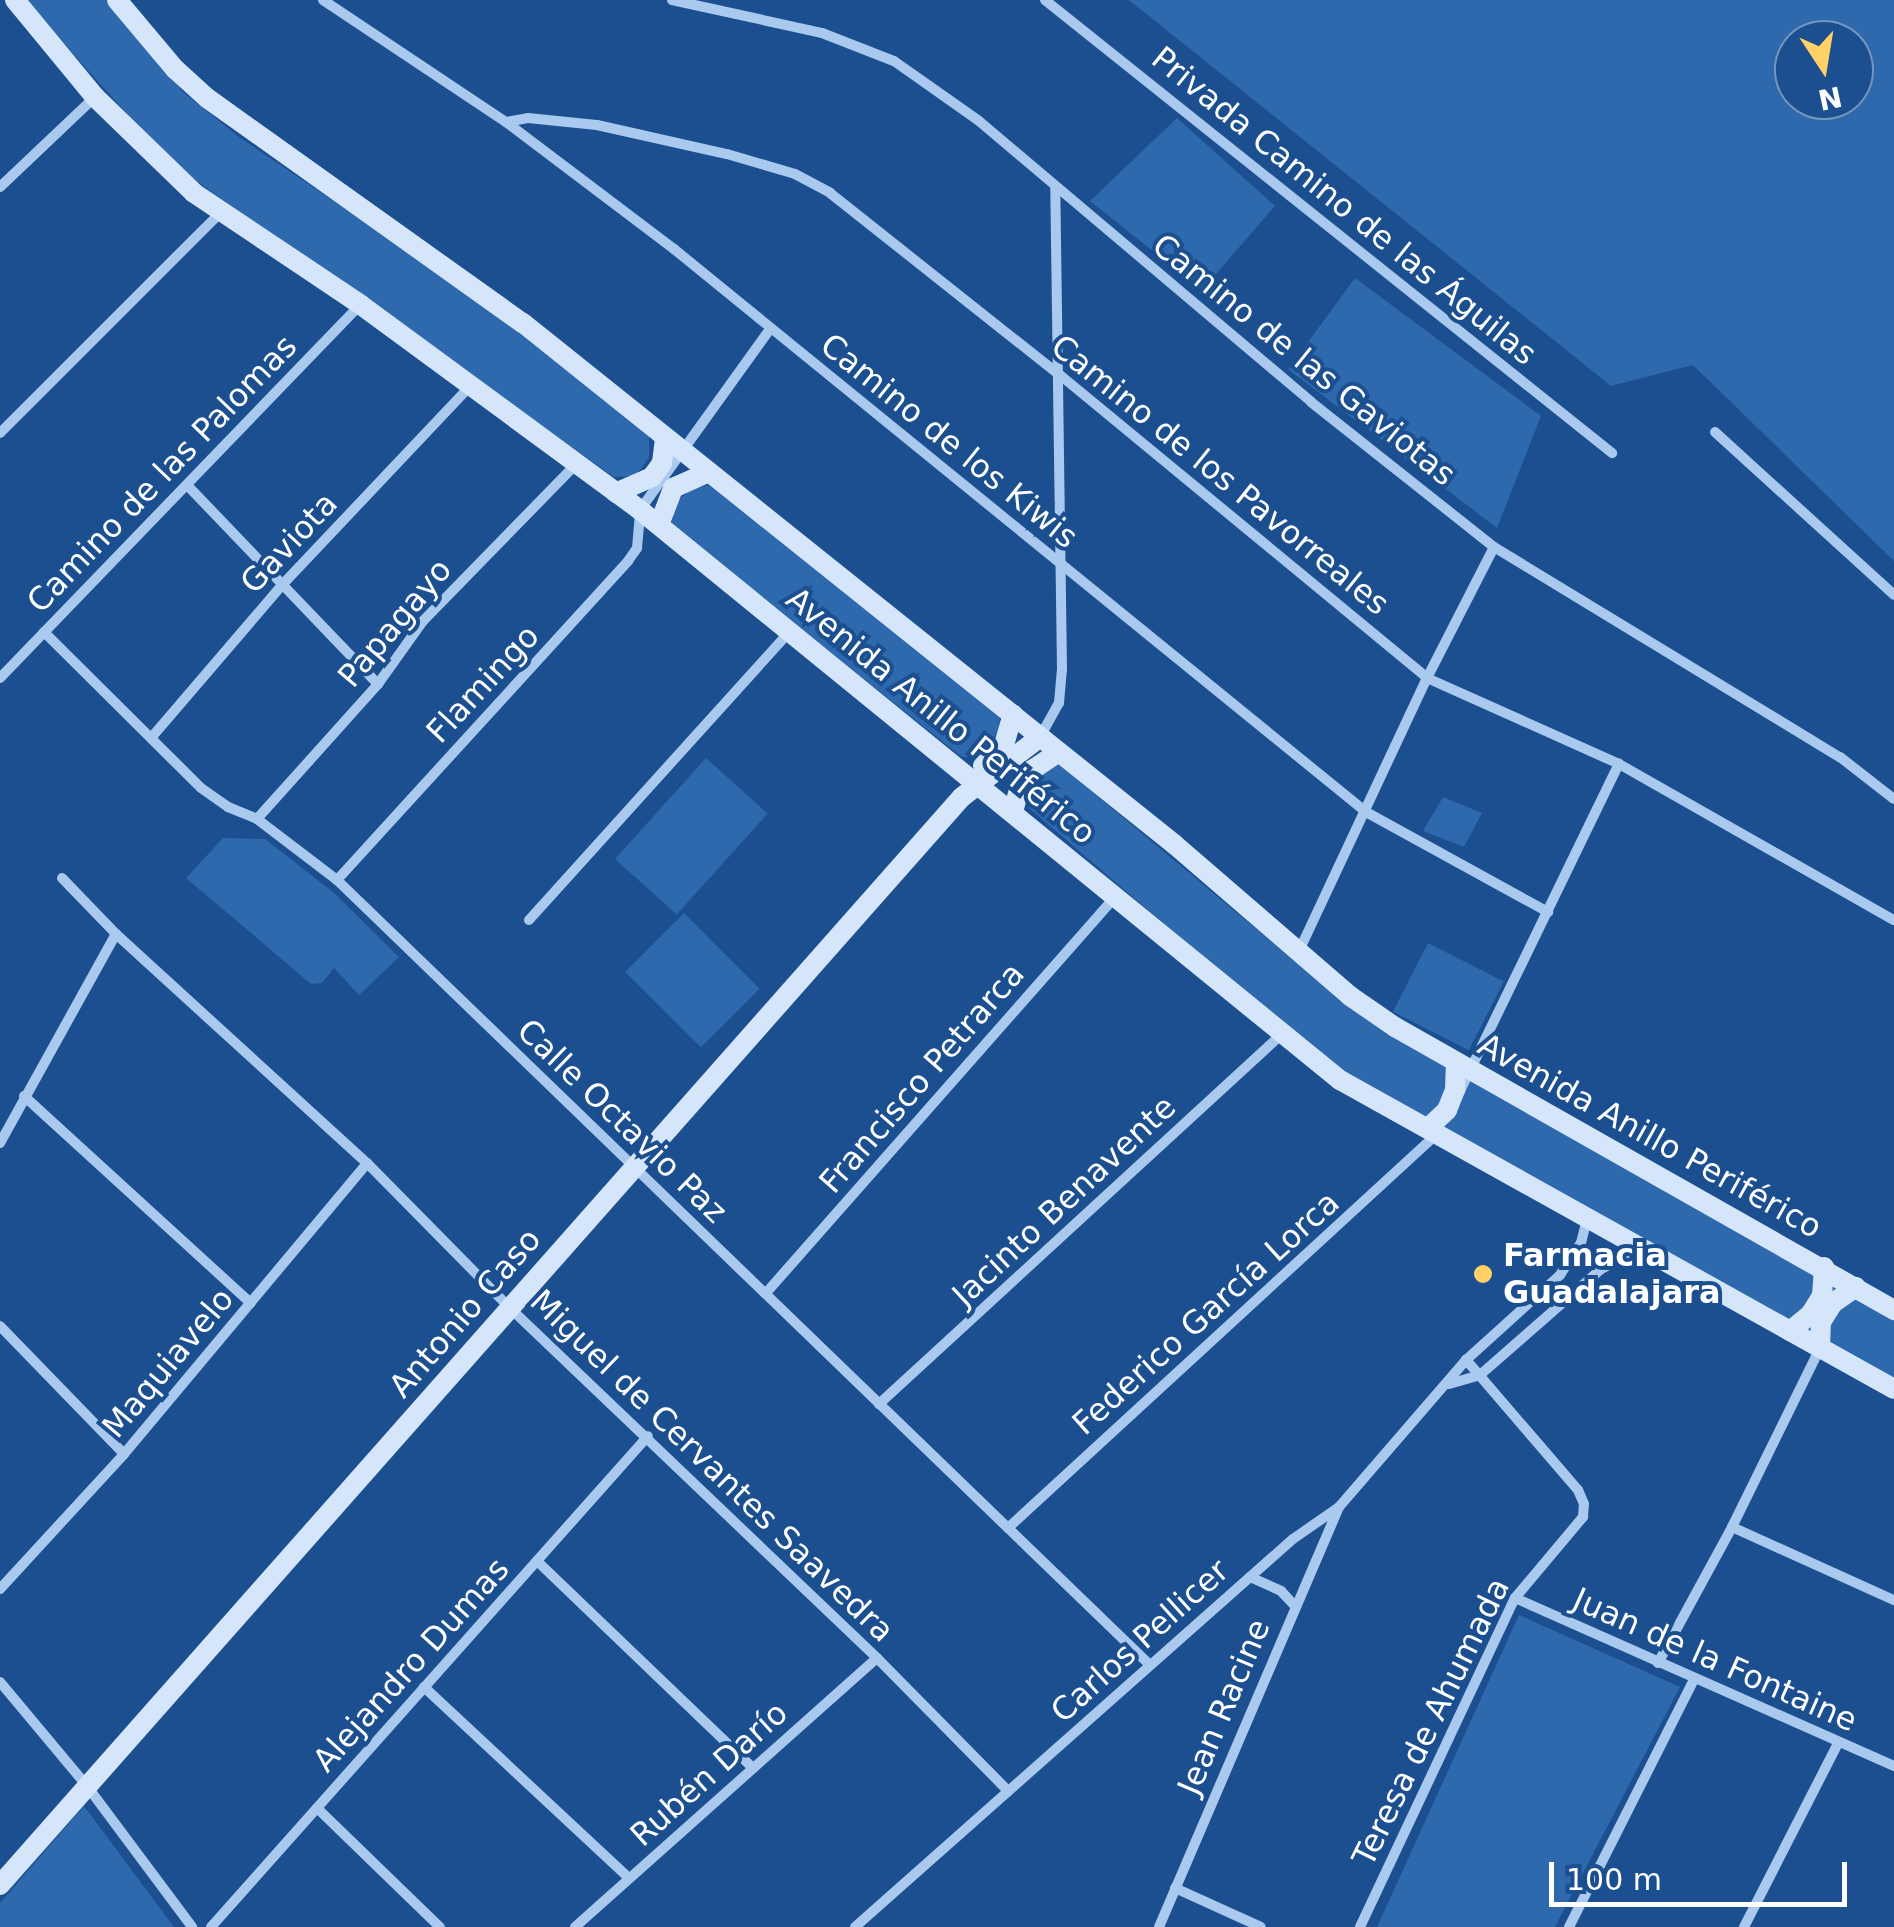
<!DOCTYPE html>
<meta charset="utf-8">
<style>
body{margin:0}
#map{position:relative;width:1894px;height:1927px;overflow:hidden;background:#1b4f8f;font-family:"DejaVu Sans",sans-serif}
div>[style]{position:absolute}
.green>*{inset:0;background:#2e69ad;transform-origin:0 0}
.street>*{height:10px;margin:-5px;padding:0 5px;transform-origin:5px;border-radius:5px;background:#a9c9ee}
.secondary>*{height:20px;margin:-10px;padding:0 10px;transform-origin:10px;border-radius:10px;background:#d6e6fa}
.dots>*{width:28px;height:28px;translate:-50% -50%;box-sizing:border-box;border:5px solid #1b4f8f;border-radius:50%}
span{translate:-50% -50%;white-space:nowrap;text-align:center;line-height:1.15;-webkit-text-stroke:8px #1b4f8f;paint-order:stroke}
.street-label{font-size:32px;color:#fff}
.poi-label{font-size:32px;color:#fff;font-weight:700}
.left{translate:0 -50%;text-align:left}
.north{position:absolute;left:1774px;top:20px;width:100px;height:100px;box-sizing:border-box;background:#1b4f8f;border:2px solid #7695bc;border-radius:50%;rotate:168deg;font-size:28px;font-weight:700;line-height:40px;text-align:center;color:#fff}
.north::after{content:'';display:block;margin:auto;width:35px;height:45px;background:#ffd166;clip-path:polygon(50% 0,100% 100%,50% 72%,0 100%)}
.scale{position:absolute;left:1549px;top:1862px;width:298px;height:45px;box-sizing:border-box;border:5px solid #fff;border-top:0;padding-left:12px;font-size:30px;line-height:35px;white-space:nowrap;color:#fff;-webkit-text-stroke:8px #1b4f8f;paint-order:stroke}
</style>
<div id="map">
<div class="green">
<i style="clip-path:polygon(25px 0,109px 0,183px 92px,239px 137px,458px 285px,649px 435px,649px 457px,641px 469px,632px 476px,614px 477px,171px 163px)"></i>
<i style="clip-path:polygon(evenodd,1129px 0,1894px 0,1894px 561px,1693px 365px,1611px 386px,1129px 0,1794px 40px,1854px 40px,1854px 100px,1794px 100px,1794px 40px)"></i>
<i style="clip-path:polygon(1177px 118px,1275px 206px,1202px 290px,1090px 201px)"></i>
<i style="clip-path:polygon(1355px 278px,1541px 416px,1497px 528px,1288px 369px)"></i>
<i style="clip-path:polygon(709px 485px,1000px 716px,999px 730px,988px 748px,977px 757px,962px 757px,671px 526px,675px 503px,691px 489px)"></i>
<i style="left:706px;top:758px;width:83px;height:136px;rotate:42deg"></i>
<i style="clip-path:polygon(1058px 763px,1335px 995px,1894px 1318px,1894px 1381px,1345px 1072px,1269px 1014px,1029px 808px,1027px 796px,1038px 777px)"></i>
<i style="clip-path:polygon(1443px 797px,1482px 813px,1464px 847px,1423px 831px)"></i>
<i style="clip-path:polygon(223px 838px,265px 839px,333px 892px,399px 957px,359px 995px,334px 968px,322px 983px,311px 984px,186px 878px)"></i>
<i style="left:684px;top:913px;width:107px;height:83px;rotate:45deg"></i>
<i style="left:1428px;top:943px;width:85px;height:77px;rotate:27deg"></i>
<i style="clip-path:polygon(1519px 1615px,1680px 1687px,1555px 1927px,1377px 1927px)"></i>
<i style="clip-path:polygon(84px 1806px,174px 1927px,0 1927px,0 1903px)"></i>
</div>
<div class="street">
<i style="left:323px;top:0;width:220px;rotate:33.7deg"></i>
<i style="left:506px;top:122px;width:211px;rotate:37.1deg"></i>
<i style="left:674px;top:249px;width:892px;rotate:39.13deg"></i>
<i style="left:1366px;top:812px;width:208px;rotate:28.8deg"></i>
<i style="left:672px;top:0;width:154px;rotate:12.4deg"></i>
<i style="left:822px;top:33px;width:77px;rotate:21.3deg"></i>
<i style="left:894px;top:61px;width:104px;rotate:35.2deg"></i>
<i style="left:979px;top:121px;width:435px;rotate:40.2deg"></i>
<i style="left:1311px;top:402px;width:233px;rotate:38.4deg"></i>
<i style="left:1494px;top:547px;width:405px;rotate:31.3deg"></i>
<i style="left:1840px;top:757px;width:68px;rotate:37.9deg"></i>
<i style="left:1045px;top:0;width:726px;rotate:38.62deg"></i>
<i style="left:506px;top:122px;width:22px;rotate:-10deg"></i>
<i style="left:528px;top:118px;width:69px;rotate:5.8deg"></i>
<i style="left:597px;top:125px;width:133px;rotate:12.6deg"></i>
<i style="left:727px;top:154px;width:71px;rotate:16.4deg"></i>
<i style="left:795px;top:174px;width:40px;rotate:28deg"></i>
<i style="left:830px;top:193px;width:293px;rotate:38.4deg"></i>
<i style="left:1060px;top:375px;width:476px;rotate:39.5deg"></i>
<i style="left:1427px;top:678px;width:210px;rotate:24.1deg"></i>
<i style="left:1619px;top:764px;width:316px;rotate:29.6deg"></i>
<i style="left:0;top:187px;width:131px;rotate:-43.5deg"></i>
<i style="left:1715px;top:432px;width:242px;rotate:42.3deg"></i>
<i style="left:0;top:433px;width:313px;rotate:-45deg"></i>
<i style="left:187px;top:485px;width:276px;rotate:46.2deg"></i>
<i style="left:44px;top:632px;width:221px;rotate:44.8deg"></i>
<i style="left:201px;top:788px;width:33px;rotate:35deg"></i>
<i style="left:228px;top:807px;width:31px;rotate:22deg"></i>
<i style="left:257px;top:819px;width:101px;rotate:37.3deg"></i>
<i style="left:337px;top:880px;width:1130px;rotate:44deg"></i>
<i style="left:0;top:678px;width:518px;rotate:-46.02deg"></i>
<i style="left:1040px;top:737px;width:39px;rotate:-61deg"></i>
<i style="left:1059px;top:703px;width:33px;rotate:-85deg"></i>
<i style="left:1062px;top:670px;width:482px;rotate:-90.8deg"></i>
<i style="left:151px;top:738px;width:203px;rotate:-49.4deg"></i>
<i style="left:283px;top:584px;width:272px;rotate:-46.6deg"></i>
<i style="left:257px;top:819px;width:181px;rotate:-48.1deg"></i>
<i style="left:378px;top:684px;width:77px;rotate:-54.5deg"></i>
<i style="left:423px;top:621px;width:219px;rotate:-45.7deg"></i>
<i style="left:62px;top:878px;width:78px;rotate:46deg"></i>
<i style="left:116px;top:934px;width:340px;rotate:42.4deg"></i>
<i style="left:367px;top:1163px;width:204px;rotate:45.4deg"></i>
<i style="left:510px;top:1308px;width:507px;rotate:43.64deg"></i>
<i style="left:877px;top:1658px;width:187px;rotate:45.4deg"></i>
<i style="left:337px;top:880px;width:432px;rotate:-47.6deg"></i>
<i style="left:628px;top:561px;width:16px;rotate:-55deg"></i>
<i style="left:637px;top:548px;width:38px;rotate:-85deg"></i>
<i style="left:640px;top:510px;width:224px;rotate:-54.3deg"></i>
<i style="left:529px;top:920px;width:388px;rotate:-47.9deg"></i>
<i style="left:1299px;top:951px;width:302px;rotate:-64.9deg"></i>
<i style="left:1427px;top:678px;width:147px;rotate:-62.9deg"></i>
<i style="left:1460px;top:1091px;width:364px;rotate:-64.1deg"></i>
<i style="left:24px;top:1096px;width:307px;rotate:42.4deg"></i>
<i style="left:0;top:1143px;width:239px;rotate:-61deg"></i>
<i style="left:766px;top:1293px;width:528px;rotate:-48.61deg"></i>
<i style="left:0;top:1326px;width:178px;rotate:45.9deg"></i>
<i style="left:1449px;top:1384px;width:32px;rotate:-16deg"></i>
<i style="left:1480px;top:1375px;width:161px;rotate:-41.2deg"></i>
<i style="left:1601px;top:1269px;width:44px;rotate:-27.1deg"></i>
<i style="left:879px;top:1404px;width:547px;rotate:-42.56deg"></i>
<i style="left:1732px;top:1527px;width:178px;rotate:24.3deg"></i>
<i style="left:1008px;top:1528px;width:584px;rotate:-42.57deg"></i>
<i style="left:537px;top:1561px;width:299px;rotate:43.8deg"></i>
<i style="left:1250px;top:1577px;width:34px;rotate:24deg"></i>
<i style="left:1281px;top:1591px;width:19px;rotate:47deg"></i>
<i style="left:0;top:1589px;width:183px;rotate:-47.4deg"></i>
<i style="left:124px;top:1454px;width:379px;rotate:-50.1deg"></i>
<i style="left:1515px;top:1598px;width:415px;rotate:23.9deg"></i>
<i style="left:1658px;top:1663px;width:155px;rotate:-61.4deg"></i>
<i style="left:1732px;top:1527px;width:199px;rotate:-63.8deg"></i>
<i style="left:0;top:1682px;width:136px;rotate:50.1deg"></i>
<i style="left:87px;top:1786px;width:176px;rotate:53.3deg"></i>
<i style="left:424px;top:1687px;width:280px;rotate:43deg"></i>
<i style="left:317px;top:1808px;width:171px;rotate:44.1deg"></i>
<i style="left:1175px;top:1888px;width:94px;rotate:24.4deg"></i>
<i style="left:211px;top:1927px;width:657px;rotate:-48.33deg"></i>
<i style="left:575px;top:1927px;width:404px;rotate:-41.7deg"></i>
<i style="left:855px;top:1927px;width:585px;rotate:-41.54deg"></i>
<i style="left:1293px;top:1539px;width:56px;rotate:-34.8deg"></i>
<i style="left:1339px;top:1507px;width:194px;rotate:-49.2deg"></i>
<i style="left:1466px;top:1360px;width:127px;rotate:-42.1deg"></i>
<i style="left:1560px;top:1275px;width:38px;rotate:-57deg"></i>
<i style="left:1581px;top:1243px;width:25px;rotate:-76deg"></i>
<i style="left:1159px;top:1927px;width:456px;rotate:-66.8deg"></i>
<i style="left:1360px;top:1927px;width:364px;rotate:-64.8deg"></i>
<i style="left:1515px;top:1598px;width:106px;rotate:-50deg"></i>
<i style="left:1583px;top:1517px;width:13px;rotate:-86deg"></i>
<i style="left:1584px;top:1504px;width:15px;rotate:-113deg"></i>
<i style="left:1578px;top:1490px;width:172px;rotate:-130.7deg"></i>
<i style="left:1569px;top:1927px;width:275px;rotate:-63.2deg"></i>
<i style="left:1744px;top:1927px;width:207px;rotate:-62.9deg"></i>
</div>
<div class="secondary">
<i style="left:15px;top:0;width:126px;rotate:50.5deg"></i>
<i style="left:95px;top:97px;width:138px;rotate:44.1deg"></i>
<i style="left:194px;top:193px;width:201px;rotate:33.8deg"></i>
<i style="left:361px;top:305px;width:346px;rotate:36.3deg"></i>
<i style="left:640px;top:510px;width:903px;rotate:39.16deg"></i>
<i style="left:1340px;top:1080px;width:634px;rotate:29.15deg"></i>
<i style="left:117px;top:0;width:90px;rotate:50deg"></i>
<i style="left:175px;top:69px;width:43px;rotate:42.2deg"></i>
<i style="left:207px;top:98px;width:388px;rotate:35.5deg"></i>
<i style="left:523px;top:323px;width:834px;rotate:38.67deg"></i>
<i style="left:1174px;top:844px;width:233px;rotate:40.8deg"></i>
<i style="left:1350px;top:996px;width:55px;rotate:34.6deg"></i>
<i style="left:1395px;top:1027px;width:574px;rotate:29.56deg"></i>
<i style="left:616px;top:493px;width:39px;rotate:-24deg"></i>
<i style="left:652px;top:477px;width:17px;rotate:-54deg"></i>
<i style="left:662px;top:463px;width:24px;rotate:-83deg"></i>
<i style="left:659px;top:525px;width:40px;rotate:-69deg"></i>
<i style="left:673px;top:488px;width:36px;rotate:-24deg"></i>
<i style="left:983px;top:766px;width:30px;rotate:-45deg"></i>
<i style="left:1004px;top:745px;width:32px;rotate:-74deg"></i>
<i style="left:1013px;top:812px;width:24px;rotate:-75deg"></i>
<i style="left:1019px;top:789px;width:23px;rotate:-56deg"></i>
<i style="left:1032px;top:770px;width:30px;rotate:-34deg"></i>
<i style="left:1428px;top:1128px;width:26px;rotate:-43deg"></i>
<i style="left:1447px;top:1110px;width:22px;rotate:-68deg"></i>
<i style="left:1455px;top:1090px;width:27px;rotate:-88deg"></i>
<i style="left:1790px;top:1331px;width:26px;rotate:-39deg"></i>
<i style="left:1810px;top:1315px;width:22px;rotate:-58deg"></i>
<i style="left:1822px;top:1296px;width:29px;rotate:-86deg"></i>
<i style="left:1820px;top:1348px;width:26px;rotate:-88deg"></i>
<i style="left:1821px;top:1322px;width:22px;rotate:-58deg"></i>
<i style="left:1833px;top:1303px;width:28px;rotate:-35deg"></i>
<i style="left:0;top:1885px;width:1452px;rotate:-48.52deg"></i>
<i style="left:962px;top:797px;width:97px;rotate:-37.5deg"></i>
</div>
<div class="dots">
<i style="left:1483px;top:1274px;background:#ffd166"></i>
</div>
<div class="street-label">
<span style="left:1344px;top:206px;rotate:39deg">Privada Camino de las Águilas</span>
<span style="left:1304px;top:360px;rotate:39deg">Camino de las Gaviotas</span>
<span style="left:949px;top:441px;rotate:39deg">Camino de los Kiwis</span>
<span style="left:162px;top:474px;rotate:-46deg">Camino de las Palomas</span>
<span style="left:1220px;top:475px;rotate:39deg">Camino de los Pavorreales</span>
<span style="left:289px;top:543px;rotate:-47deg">Gaviota</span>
<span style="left:395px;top:623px;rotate:-50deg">Papagayo</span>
<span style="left:483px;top:684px;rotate:-47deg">Flamingo</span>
<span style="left:941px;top:716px;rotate:39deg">Avenida Anillo Periférico</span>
<span style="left:922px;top:1078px;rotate:-49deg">Francisco Petrarca</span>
<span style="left:622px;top:1121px;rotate:44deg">Calle Octavio Paz</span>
<span style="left:1650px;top:1136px;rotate:29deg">Avenida Anillo Periférico</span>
<span style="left:1064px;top:1201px;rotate:-43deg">Jacinto Benavente</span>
<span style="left:465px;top:1313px;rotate:-49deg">Antonio Caso</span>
<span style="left:1206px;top:1313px;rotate:-42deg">Federico García Lorca</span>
<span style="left:168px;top:1363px;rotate:-50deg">Maquiavelo</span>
<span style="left:712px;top:1466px;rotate:44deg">Miguel de Cervantes Saavedra</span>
<span style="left:1140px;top:1641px;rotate:-42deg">Carlos Pellicer</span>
<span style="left:1715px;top:1660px;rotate:24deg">Juan de la Fontaine</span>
<span style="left:411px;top:1665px;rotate:-48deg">Alejandro Dumas</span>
<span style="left:1224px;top:1707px;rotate:-67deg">Jean Racine</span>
<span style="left:1431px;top:1722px;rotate:-64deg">Teresa de Ahumada</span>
<span style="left:709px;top:1774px;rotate:-42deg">Rubén Darío</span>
</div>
<div class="poi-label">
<span class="left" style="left:1503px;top:1274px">Farmacia<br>Guadalajara</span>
</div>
<div class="north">N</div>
<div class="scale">100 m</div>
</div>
